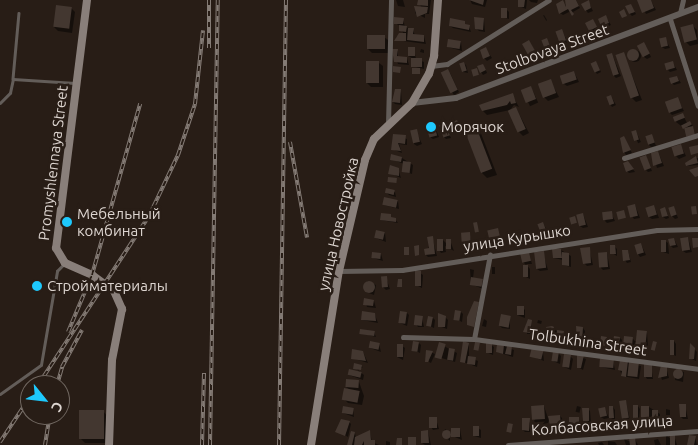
<!DOCTYPE html>
<meta charset="utf-8">
<style>
body{margin:0}
#map{position:relative;width:698px;height:445px;overflow:hidden;background:#281d16;font-family:Ubuntu,sans-serif}
div>[style]{position:absolute}
.shadow>*{inset:0;background:#0007;transform-origin:0 0}
.round{border-radius:50%}
.building>*{inset:0;background:#433730;transform-origin:0 0}
.service>*{height:2.5px;margin:-1.25px;padding:0 1.25px;transform-origin:1.25px;border-radius:1.25px;background:#635d59}
.minor>*{height:5px;margin:-2.5px;padding:0 2.5px;transform-origin:2.5px;border-radius:2.5px;background:#635d59}
.tertiary>*{height:6px;margin:-3px;padding:0 3px;transform-origin:3px;border-radius:3px;background:#635d59}
.secondary>*{height:8px;margin:-4px;padding:0 4px;transform-origin:4px;border-radius:4px;background:#897f7a}
.rail>*{height:4px;margin-top:-2px;transform-origin:0;background:repeating-linear-gradient(90deg,#281d16 0 5.5px,#847b75 0 11px);box-sizing:border-box;border-block:1px solid #847b75}
.dots>*{width:14px;height:14px;translate:-50% -50%;box-sizing:border-box;border:2px solid #281d16;border-radius:50%}
span{translate:-50% -50%;white-space:nowrap;text-align:center;line-height:1.15;-webkit-text-stroke:5px #281d16;paint-order:stroke}
.street-label{font-size:15px;color:#ddd5d0}
.poi-label{font-size:15px;color:#ddd5d0}
.left{translate:0 -50%;text-align:left}
.north{position:absolute;left:20px;top:375px;width:50px;height:50px;box-sizing:border-box;background:#281d16;border:1px solid #706760;border-radius:50%;rotate:119deg;font-size:14px;font-weight:700;line-height:20px;text-align:center;color:#ddd5d0}
.north::after{content:'';display:block;margin:auto;width:18px;height:22px;background:#1ec9fd;clip-path:polygon(50% 0,100% 100%,50% 72%,0 100%)}
</style>
<div id="map">
<div class="shadow">
<i style="clip-path:polygon(396px 0,403px 0,405px 7px,398px 6px)"></i>
<i style="clip-path:polygon(419px 0,431px 0,429px 14px,425px 14px,425px 18px,415px 13px,416px 7px,421px 7px)"></i>
<i style="clip-path:polygon(470px 0,487px 0,485px 7px,472px 4px)"></i>
<i style="clip-path:polygon(520px 0,527px 0,526px 9px,519px 6px)"></i>
<i style="clip-path:polygon(529px 0,538px 0,537px 3px,531px 2px)"></i>
<i style="clip-path:polygon(567px 0,576px 0,580px 8px,573px 12px,573px 16px,571px 11px,563px 15px,560px 13px,562px 2px,572px 10px)"></i>
<i style="clip-path:polygon(639px 0,651px 1px,656px 10px,646px 14px)"></i>
<i style="clip-path:polygon(588px 1px,593px 11px,588px 13px,582px 5px)"></i>
<i style="clip-path:polygon(631px 5px,636px 14px,632px 16px,630px 14px)"></i>
<i style="clip-path:polygon(71px 8px,75px 12px,72px 33px,58px 31px,54px 27px)"></i>
<i style="clip-path:polygon(506px 9px,509px 12px,509px 19px,502px 17px)"></i>
<i style="left:544px;top:15px;width:6px;height:1px;rotate:59deg"></i>
<i style="clip-path:polygon(606px 17px,611px 25px,604px 28px,602px 26px)"></i>
<i style="clip-path:polygon(403px 19px,405px 27px,413px 29px,415px 36px,424px 36px,426px 44px,396px 40px,396px 37px,404px 35px,400px 26px,395px 23px)"></i>
<i style="clip-path:polygon(484px 19px,485px 32px,479px 31px,476px 28px)"></i>
<i style="clip-path:polygon(593px 21px,598px 30px,592px 33px,586px 24px)"></i>
<i style="clip-path:polygon(450px 26px,469px 26px,471px 32px,453px 28px)"></i>
<i style="clip-path:polygon(693px 26px,697px 30px,698px 44px,690px 46px,686px 42px)"></i>
<i style="clip-path:polygon(562px 31px,568px 42px,563px 44px,561px 42px)"></i>
<i style="clip-path:polygon(384px 37px,388px 40px,388px 53px,372px 53px,368px 49px)"></i>
<i style="clip-path:polygon(665px 38px,670px 48px,665px 49px,662px 47px)"></i>
<i style="clip-path:polygon(547px 40px,551px 48px,547px 50px,545px 47px)"></i>
<i style="clip-path:polygon(529px 41px,536px 53px,531px 56px,529px 53px)"></i>
<i style="clip-path:polygon(461px 42px,462px 51px,448px 47px)"></i>
<i style="clip-path:polygon(646px 46px,651px 57px,647px 59px,644px 57px)"></i>
<i style="clip-path:polygon(485px 48px,492px 58px,487px 61px,484px 58px)"></i>
<i style="clip-path:polygon(414px 49px,416px 59px,424px 62px,424px 69px,412px 66px,412px 58px,408px 56px)"></i>
<i style="clip-path:polygon(421px 49px,424px 50px,424px 53px,420px 52px)"></i>
<i class="round" style="left:629px;top:50px;width:12px;height:12px"></i>
<i style="clip-path:polygon(393px 50px,398px 51px,398px 58px,407px 58px,409px 65px,398px 64px)"></i>
<i style="clip-path:polygon(623px 53px,642px 100px,636px 102px,632px 98px)"></i>
<i style="clip-path:polygon(612px 54px,621px 76px,616px 78px,614px 76px)"></i>
<i style="clip-path:polygon(596px 62px,601px 72px,597px 74px,595px 71px)"></i>
<i style="clip-path:polygon(379px 63px,383px 66px,383px 87px,371px 87px,367px 83px)"></i>
<i style="clip-path:polygon(463px 63px,466px 65px,468px 73px,463px 72px)"></i>
<i style="clip-path:polygon(673px 63px,677px 70px,670px 72px,668px 70px)"></i>
<i style="clip-path:polygon(485px 68px,487px 73px,483px 75px,481px 72px)"></i>
<i style="clip-path:polygon(574px 72px,579px 82px,567px 86px,564px 84px)"></i>
<i style="clip-path:polygon(450px 73px,459px 92px,454px 95px,452px 92px)"></i>
<i style="clip-path:polygon(677px 77px,681px 83px,674px 85px,672px 83px)"></i>
<i style="clip-path:polygon(550px 80px,559px 97px,548px 101px,544px 97px)"></i>
<i style="left:531px;top:87px;width:17px;height:9px;rotate:65deg"></i>
<i style="clip-path:polygon(401px 91px,402px 105px,395px 104px,393px 102px)"></i>
<i style="clip-path:polygon(512px 95px,519px 107px,514px 105px,510px 110px,487px 115px,483px 111px)"></i>
<i style="clip-path:polygon(611px 96px,616px 105px,612px 107px,610px 104px)"></i>
<i style="clip-path:polygon(677px 99px,684px 111px,672px 115px,670px 113px)"></i>
<i style="clip-path:polygon(516px 108px,529px 133px,523px 136px,519px 132px)"></i>
<i style="clip-path:polygon(683px 115px,687px 123px,692px 124px,696px 137px,676px 122px)"></i>
<i style="clip-path:polygon(433px 122px,439px 137px,433px 139px,430px 137px)"></i>
<i style="clip-path:polygon(445px 125px,451px 138px,446px 139px,444px 137px)"></i>
<i style="clip-path:polygon(475px 125px,480px 131px,497px 175px,487px 178px,482px 173px)"></i>
<i style="clip-path:polygon(416px 131px,422px 144px,417px 146px,414px 144px)"></i>
<i style="left:636px;top:131px;width:12px;height:3px;rotate:66deg"></i>
<i style="clip-path:polygon(394px 135px,407px 139px,407px 145px,399px 144px,402px 153px,392px 149px)"></i>
<i style="clip-path:polygon(652px 136px,656px 146px,651px 147px,649px 145px)"></i>
<i style="clip-path:polygon(624px 138px,632px 153px,626px 155px,624px 152px)"></i>
<i style="clip-path:polygon(681px 146px,686px 156px,679px 159px,676px 156px)"></i>
<i style="clip-path:polygon(658px 152px,664px 166px,657px 168px,653px 154px)"></i>
<i style="clip-path:polygon(646px 157px,652px 171px,648px 172px,646px 170px)"></i>
<i style="clip-path:polygon(402px 158px,413px 165px,412px 174px,403px 171px,404px 164px,391px 159px)"></i>
<i style="clip-path:polygon(698px 158px,698px 165px,687px 166px,691px 159px)"></i>
<i style="clip-path:polygon(630px 165px,635px 172px,629px 173px,627px 171px)"></i>
<i style="clip-path:polygon(398px 169px,401px 178px,390px 173px)"></i>
<i style="clip-path:polygon(386px 192px,395px 192px,396px 197px,389px 195px)"></i>
<i style="clip-path:polygon(398px 201px,399px 209px,384px 205px)"></i>
<i style="clip-path:polygon(635px 205px,640px 218px,634px 219px,632px 216px)"></i>
<i style="clip-path:polygon(654px 206px,659px 218px,652px 219px,649px 217px)"></i>
<i style="clip-path:polygon(674px 207px,678px 218px,675px 219px,672px 216px)"></i>
<i style="clip-path:polygon(665px 208px,669px 218px,666px 219px,663px 217px)"></i>
<i style="clip-path:polygon(611px 213px,615px 221px,607px 223px,605px 221px)"></i>
<i style="clip-path:polygon(583px 214px,588px 227px,583px 228px,580px 226px)"></i>
<i style="clip-path:polygon(395px 219px,398px 223px,381px 220px)"></i>
<i style="clip-path:polygon(543px 223px,548px 232px,543px 234px,541px 231px)"></i>
<i style="clip-path:polygon(497px 230px,502px 243px,494px 245px,491px 243px)"></i>
<i style="clip-path:polygon(385px 233px,386px 242px,376px 238px)"></i>
<i style="left:469px;top:233px;width:16px;height:6px;rotate:75deg"></i>
<i style="clip-path:polygon(432px 237px,437px 256px,428px 257px,426px 255px)"></i>
<i style="clip-path:polygon(688px 238px,692px 252px,686px 253px,683px 251px)"></i>
<i style="clip-path:polygon(674px 239px,678px 247px,673px 248px,671px 246px)"></i>
<i style="clip-path:polygon(443px 240px,448px 245px,450px 240px,454px 251px,445px 246px,446px 252px,441px 253px,439px 250px)"></i>
<i style="clip-path:polygon(665px 241px,668px 243px,669px 254px,663px 252px)"></i>
<i style="clip-path:polygon(641px 244px,646px 255px,640px 257px,638px 254px)"></i>
<i style="clip-path:polygon(614px 246px,617px 249px,617px 256px,612px 253px)"></i>
<i style="clip-path:polygon(589px 248px,593px 265px,587px 266px,584px 263px)"></i>
<i style="clip-path:polygon(561px 250px,571px 256px,571px 267px,563px 265px,563px 260px,554px 258px)"></i>
<i style="clip-path:polygon(628px 251px,631px 262px,627px 263px,625px 260px)"></i>
<i style="clip-path:polygon(529px 253px,532px 264px,526px 264px,530px 269px,530px 279px,524px 276px,527px 266px,523px 262px)"></i>
<i style="clip-path:polygon(543px 253px,548px 270px,540px 271px,537px 269px)"></i>
<i style="clip-path:polygon(607px 253px,610px 269px,603px 270px,601px 268px)"></i>
<i style="clip-path:polygon(381px 254px,383px 261px,373px 258px)"></i>
<i style="left:492px;top:267px;width:3px;height:7px"></i>
<i style="clip-path:polygon(470px 269px,474px 270px,473px 278px,482px 280px,483px 289px,471px 284px)"></i>
<i style="clip-path:polygon(420px 273px,423px 275px,422px 288px,416px 285px)"></i>
<i style="clip-path:polygon(386px 278px,390px 289px,386px 290px,383px 287px)"></i>
<i style="clip-path:polygon(367px 281px,376px 285px,374px 295px,366px 292px)"></i>
<i style="clip-path:polygon(365px 300px,374px 301px,376px 308px,367px 307px)"></i>
<i style="clip-path:polygon(523px 308px,525px 310px,525px 318px,517px 315px)"></i>
<i style="clip-path:polygon(461px 312px,463px 314px,462px 322px,456px 319px)"></i>
<i style="clip-path:polygon(407px 313px,409px 315px,407px 326px,400px 323px)"></i>
<i style="clip-path:polygon(375px 315px,378px 323px,362px 320px)"></i>
<i style="clip-path:polygon(422px 317px,424px 327px,418px 327px,416px 324px)"></i>
<i style="clip-path:polygon(445px 317px,448px 320px,447px 329px,439px 326px)"></i>
<i style="clip-path:polygon(510px 317px,510px 329px,502px 328px,499px 325px)"></i>
<i style="clip-path:polygon(433px 318px,435px 320px,434px 328px,428px 325px)"></i>
<i style="clip-path:polygon(484px 319px,487px 321px,486px 327px,482px 326px)"></i>
<i style="left:538px;top:320px;width:4px;height:3px;rotate:14deg"></i>
<i style="clip-path:polygon(531px 321px,532px 334px,527px 334px,526px 323px)"></i>
<i style="clip-path:polygon(547px 328px,564px 333px,565px 340px,555px 335px,554px 340px,548px 339px)"></i>
<i style="clip-path:polygon(583px 328px,585px 331px,584px 343px,578px 341px)"></i>
<i style="clip-path:polygon(374px 332px,376px 337px,361px 333px)"></i>
<i style="clip-path:polygon(647px 332px,648px 347px,635px 342px,634px 348px,624px 344px,633px 339px,636px 342px)"></i>
<i style="clip-path:polygon(606px 338px,609px 340px,607px 347px,601px 344px)"></i>
<i style="clip-path:polygon(620px 338px,622px 340px,621px 346px,614px 343px)"></i>
<i style="clip-path:polygon(674px 341px,676px 344px,676px 356px,671px 354px)"></i>
<i style="clip-path:polygon(419px 343px,421px 345px,420px 353px,414px 350px)"></i>
<i style="clip-path:polygon(379px 344px,381px 352px,370px 348px)"></i>
<i style="clip-path:polygon(440px 344px,457px 353px,455px 362px,438px 357px)"></i>
<i style="clip-path:polygon(469px 344px,469px 357px,478px 361px,477px 367px,461px 361px)"></i>
<i style="clip-path:polygon(491px 345px,494px 347px,493px 355px,486px 352px)"></i>
<i style="clip-path:polygon(691px 345px,697px 352px,696px 361px,690px 358px)"></i>
<i style="clip-path:polygon(402px 346px,405px 348px,403px 360px,397px 357px)"></i>
<i style="clip-path:polygon(504px 346px,514px 350px,513px 357px,497px 352px)"></i>
<i style="clip-path:polygon(428px 351px,435px 354px,431px 363px,429px 362px)"></i>
<i style="clip-path:polygon(363px 352px,368px 363px,352px 358px)"></i>
<i style="clip-path:polygon(543px 352px,544px 361px,531px 356px)"></i>
<i style="clip-path:polygon(558px 353px,561px 356px,560px 364px,553px 361px)"></i>
<i style="clip-path:polygon(570px 356px,573px 359px,571px 370px,564px 367px)"></i>
<i style="clip-path:polygon(578px 356px,586px 359px,583px 370px,578px 367px)"></i>
<i style="clip-path:polygon(613px 360px,615px 370px,601px 367px)"></i>
<i style="clip-path:polygon(627px 362px,641px 366px,639px 379px,622px 376px,620px 370px)"></i>
<i style="clip-path:polygon(355px 365px,363px 367px,358px 370px,364px 375px,363px 380px,349px 375px,359px 372px)"></i>
<i style="clip-path:polygon(651px 365px,653px 379px,647px 379px,645px 376px)"></i>
<i style="clip-path:polygon(666px 367px,669px 378px,662px 380px,660px 374px)"></i>
<i style="clip-path:polygon(676px 370px,684px 372px,683px 382px,675px 380px)"></i>
<i style="clip-path:polygon(359px 382px,364px 396px,362px 405px,348px 403px,344px 399px,350px 390px,346px 387px)"></i>
<i style="clip-path:polygon(626px 402px,630px 420px,625px 421px,623px 418px)"></i>
<i style="clip-path:polygon(685px 405px,688px 419px,683px 419px,681px 417px)"></i>
<i style="clip-path:polygon(544px 406px,548px 418px,560px 416px,562px 418px,563px 426px,553px 428px,550px 418px,548px 423px,538px 425px,534px 421px)"></i>
<i style="left:577px;top:406px;width:4px;height:6px;rotate:14deg"></i>
<i style="clip-path:polygon(638px 406px,640px 409px,639px 420px,634px 417px)"></i>
<i style="clip-path:polygon(613px 407px,615px 410px,615px 420px,611px 418px)"></i>
<i style="clip-path:polygon(649px 407px,660px 414px,660px 421px,651px 416px,651px 420px,642px 418px)"></i>
<i style="clip-path:polygon(353px 409px,354px 417px,343px 413px)"></i>
<i style="clip-path:polygon(588px 409px,590px 411px,591px 423px,584px 420px)"></i>
<i style="clip-path:polygon(605px 409px,609px 418px,604px 419px,601px 417px)"></i>
<i style="clip-path:polygon(666px 409px,670px 410px,670px 415px,666px 415px)"></i>
<i style="clip-path:polygon(103px 411px,108px 417px,108px 443px,85px 443px,80px 438px)"></i>
<i style="clip-path:polygon(578px 418px,581px 426px,574px 427px,571px 424px)"></i>
<i style="clip-path:polygon(436px 419px,439px 429px,433px 430px,431px 427px)"></i>
<i style="clip-path:polygon(529px 419px,531px 432px,525px 432px,523px 430px)"></i>
<i style="clip-path:polygon(349px 422px,351px 424px,348px 437px,345px 435px)"></i>
<i style="clip-path:polygon(478px 428px,481px 430px,481px 438px,474px 436px)"></i>
<i style="clip-path:polygon(445px 429px,452px 434px,460px 429px,462px 440px,450px 435px,450px 441px,443px 435px)"></i>
<i style="clip-path:polygon(428px 431px,431px 445px,425px 445px,422px 443px)"></i>
<i style="clip-path:polygon(370px 432px,372px 442px,379px 445px,348px 445px,355px 433px,356px 438px)"></i>
<i style="clip-path:polygon(666px 435px,671px 439px,674px 435px,677px 445px,666px 445px)"></i>
<i style="clip-path:polygon(634px 437px,638px 445px,626px 445px,624px 439px,631px 442px)"></i>
<i style="clip-path:polygon(695px 437px,697px 445px,689px 445px)"></i>
<i style="clip-path:polygon(658px 439px,661px 445px,655px 445px,654px 440px)"></i>
<i style="clip-path:polygon(386px 441px,390px 442px,390px 445px,386px 445px)"></i>
<i style="clip-path:polygon(608px 441px,615px 442px,617px 445px,608px 445px)"></i>
<i style="clip-path:polygon(602px 442px,604px 445px,599px 445px,598px 443px)"></i>
</div>
<div class="building">
<i style="clip-path:polygon(418px 0,428px 0,428px 6px,417px 5px)"></i>
<i style="clip-path:polygon(469px 0,484px 0,483px 5px)"></i>
<i style="clip-path:polygon(518px 0,525px 0,524px 7px,518px 7px)"></i>
<i style="clip-path:polygon(563px 0,566px 7px,565px 0,576px 0,579px 6px,571px 10px,574px 14px,572px 16px,568px 9px,559px 14px,556px 4px)"></i>
<i style="clip-path:polygon(589px 0,591px 8px,585px 11px,581px 4px)"></i>
<i style="clip-path:polygon(637px 0,651px 0,654px 8px,642px 13px)"></i>
<i style="clip-path:polygon(631px 4px,635px 12px,629px 14px,625px 6px)"></i>
<i style="left:56px;top:5px;width:16px;height:22px;rotate:7deg"></i>
<i style="clip-path:polygon(414px 6px,428px 7px,427px 13px,417px 17px)"></i>
<i style="left:501px;top:8px;width:6px;height:10px"></i>
<i style="clip-path:polygon(624px 9px,627px 16px,622px 18px,619px 12px)"></i>
<i style="clip-path:polygon(606px 15px,609px 23px,601px 26px,598px 19px)"></i>
<i style="clip-path:polygon(394px 17px,404px 18px,403px 24px,394px 24px)"></i>
<i style="clip-path:polygon(474px 17px,484px 18px,483px 30px,475px 29px)"></i>
<i style="clip-path:polygon(450px 18px,465px 21px,465px 24px,470px 25px,469px 30px,449px 26px)"></i>
<i style="left:593px;top:19px;width:9px;height:9px;rotate:63deg"></i>
<i style="left:693px;top:24px;width:16px;height:13px;rotate:76deg"></i>
<i style="clip-path:polygon(399px 25px,407px 26px,406px 32px,399px 31px)"></i>
<i style="clip-path:polygon(408px 28px,414px 28px,413px 34px,424px 35px,424px 42px,407px 40px)"></i>
<i style="left:562px;top:29px;width:12px;height:7px;rotate:70deg"></i>
<i style="clip-path:polygon(399px 33px,406px 33px,406px 41px,394px 41px)"></i>
<i style="left:367px;top:35px;width:18px;height:14px"></i>
<i style="left:666px;top:37px;width:9px;height:7px;rotate:77deg"></i>
<i style="left:547px;top:38px;width:9px;height:6px;rotate:69deg"></i>
<i style="left:448px;top:39px;width:13px;height:8px;rotate:9deg"></i>
<i style="left:529px;top:40px;width:13px;height:8px;rotate:61deg"></i>
<i style="left:644px;top:42px;width:13px;height:8px;rotate:63deg"></i>
<i style="left:408px;top:47px;width:7px;height:9px"></i>
<i style="clip-path:polygon(486px 47px,490px 56px,483px 59px,480px 50px)"></i>
<i class="round" style="left:627px;top:49px;width:12px;height:12px"></i>
<i style="clip-path:polygon(392px 49px,398px 49px,397px 56px,407px 57px,407px 63px,394px 62px)"></i>
<i style="left:624px;top:52px;width:46px;height:9px;rotate:71deg"></i>
<i style="left:612px;top:53px;width:22px;height:6px;rotate:72deg"></i>
<i style="left:411px;top:58px;width:11px;height:9px"></i>
<i style="left:366px;top:61px;width:13px;height:22px"></i>
<i style="left:596px;top:61px;width:10px;height:6px;rotate:66deg"></i>
<i style="left:673px;top:61px;width:7px;height:9px;rotate:74deg"></i>
<i style="left:464px;top:62px;width:9px;height:5px;rotate:72deg"></i>
<i style="clip-path:polygon(483px 64px,486px 70px,480px 73px,477px 66px)"></i>
<i style="clip-path:polygon(393px 66px,401px 67px,400px 73px,393px 72px)"></i>
<i style="left:412px;top:68px;width:8px;height:6px"></i>
<i style="left:477px;top:68px;width:7px;height:6px;rotate:74deg"></i>
<i style="left:448px;top:69px;width:23px;height:8px;rotate:65deg"></i>
<i style="left:574px;top:71px;width:9px;height:15px;rotate:72deg"></i>
<i style="clip-path:polygon(677px 76px,679px 81px,671px 84px,669px 78px)"></i>
<i style="left:551px;top:79px;width:15px;height:14px;rotate:70deg"></i>
<i style="left:531px;top:86px;width:14px;height:11px;rotate:69deg"></i>
<i style="clip-path:polygon(395px 89px,401px 89px,400px 103px,392px 102px)"></i>
<i style="clip-path:polygon(513px 93px,516px 103px,511px 104px,510px 101px,507px 105px,482px 111px,479px 105px)"></i>
<i style="left:611px;top:95px;width:9px;height:5px;rotate:69deg"></i>
<i style="left:678px;top:97px;width:12px;height:14px;rotate:70deg"></i>
<i style="left:516px;top:107px;width:24px;height:9px;rotate:66deg"></i>
<i style="left:683px;top:113px;width:5px;height:11px;rotate:68deg"></i>
<i style="left:457px;top:120px;width:10px;height:5px;rotate:66deg"></i>
<i style="left:433px;top:121px;width:15px;height:8px;rotate:74deg"></i>
<i style="left:690px;top:121px;width:4px;height:10px;rotate:63deg"></i>
<i style="left:446px;top:123px;width:13px;height:7px;rotate:72deg"></i>
<i style="left:475px;top:124px;width:48px;height:12px;rotate:69deg"></i>
<i style="left:693px;top:126px;width:9px;height:9px;rotate:77deg"></i>
<i style="left:417px;top:129px;width:13px;height:7px;rotate:77deg"></i>
<i style="left:636px;top:130px;width:10px;height:5px;rotate:73deg"></i>
<i style="clip-path:polygon(393px 134px,406px 135px,405px 144px,398px 143px,401px 151px,391px 150px)"></i>
<i style="left:652px;top:134px;width:9px;height:7px;rotate:72deg"></i>
<i style="clip-path:polygon(624px 136px,631px 150px,623px 153px,620px 138px)"></i>
<i style="left:681px;top:144px;width:10px;height:10px;rotate:73deg"></i>
<i style="clip-path:polygon(698px 145px,698px 153px,691px 155px,689px 147px)"></i>
<i style="clip-path:polygon(658px 151px,662px 163px,653px 166px,651px 153px)"></i>
<i style="clip-path:polygon(391px 154px,402px 157px,401px 162px,390px 160px)"></i>
<i style="left:646px;top:155px;width:14px;height:7px;rotate:69deg"></i>
<i style="clip-path:polygon(696px 156px,698px 163px,686px 166px,685px 163px)"></i>
<i style="left:403px;top:161px;width:8px;height:11px;rotate:7deg"></i>
<i style="clip-path:polygon(628px 161px,634px 169px,626px 172px,623px 163px)"></i>
<i style="clip-path:polygon(390px 165px,399px 168px,399px 176px,388px 174px)"></i>
<i style="clip-path:polygon(698px 167px,698px 176px,695px 177px,689px 170px)"></i>
<i style="left:388px;top:177px;width:9px;height:5px;rotate:6deg"></i>
<i style="left:386px;top:188px;width:9px;height:5px;rotate:13deg"></i>
<i style="left:384px;top:197px;width:14px;height:8px;rotate:12deg"></i>
<i style="left:635px;top:204px;width:12px;height:8px;rotate:76deg"></i>
<i style="left:654px;top:205px;width:10px;height:9px;rotate:73deg"></i>
<i style="left:674px;top:206px;width:9px;height:6px;rotate:72deg"></i>
<i style="left:696px;top:206px;width:8px;height:5px;rotate:83deg"></i>
<i style="clip-path:polygon(665px 207px,668px 216px,662px 217px,660px 209px)"></i>
<i style="left:624px;top:210px;width:8px;height:8px;rotate:76deg"></i>
<i style="left:612px;top:211px;width:8px;height:10px;rotate:83deg"></i>
<i style="clip-path:polygon(381px 213px,391px 214px,391px 217px,396px 218px,396px 222px,380px 220px)"></i>
<i style="left:583px;top:213px;width:12px;height:7px;rotate:76deg"></i>
<i style="left:575px;top:216px;width:7px;height:6px;rotate:74deg"></i>
<i style="left:477px;top:222px;width:10px;height:4px;rotate:79deg"></i>
<i style="left:543px;top:222px;width:9px;height:6px;rotate:69deg"></i>
<i style="left:498px;top:228px;width:13px;height:11px;rotate:77deg"></i>
<i style="left:376px;top:230px;width:9px;height:8px;rotate:13deg"></i>
<i style="left:470px;top:232px;width:14px;height:9px;rotate:86deg"></i>
<i style="clip-path:polygon(433px 236px,435px 254px,425px 255px,424px 249px,429px 248px,427px 237px)"></i>
<i style="left:688px;top:237px;width:13px;height:8px;rotate:81deg"></i>
<i style="clip-path:polygon(674px 238px,676px 245px,670px 246px,668px 239px)"></i>
<i style="clip-path:polygon(692px 238px,698px 238px,698px 247px,693px 248px)"></i>
<i style="left:437px;top:239px;width:6px;height:12px"></i>
<i style="left:446px;top:239px;width:5px;height:10px"></i>
<i style="left:661px;top:240px;width:5px;height:12px"></i>
<i style="left:641px;top:243px;width:10px;height:7px;rotate:73deg"></i>
<i style="clip-path:polygon(419px 245px,419px 255px,415px 256px,414px 246px)"></i>
<i style="clip-path:polygon(610px 245px,615px 245px,616px 254px,610px 254px)"></i>
<i style="left:404px;top:247px;width:5px;height:8px"></i>
<i style="clip-path:polygon(590px 247px,591px 263px,583px 264px,580px 248px)"></i>
<i style="clip-path:polygon(552px 249px,561px 249px,562px 258px,553px 258px)"></i>
<i style="clip-path:polygon(622px 250px,628px 250px,630px 260px,623px 261px)"></i>
<i style="left:544px;top:251px;width:17px;height:10px;rotate:83deg"></i>
<i style="left:372px;top:252px;width:9px;height:6px;rotate:6deg"></i>
<i style="left:529px;top:252px;width:9px;height:9px;rotate:77deg"></i>
<i style="clip-path:polygon(562px 252px,569px 253px,569px 266px,562px 265px)"></i>
<i style="left:607px;top:252px;width:15px;height:9px;rotate:86deg"></i>
<i style="left:523px;top:265px;width:5px;height:12px"></i>
<i style="left:415px;top:271px;width:6px;height:15px"></i>
<i style="left:387px;top:276px;width:11px;height:6px;rotate:85deg"></i>
<i style="left:471px;top:277px;width:12px;height:8px;rotate:9deg"></i>
<i style="clip-path:polygon(398px 279px,402px 279px,402px 287px,397px 287px)"></i>
<i class="round" style="left:363px;top:281px;width:12px;height:12px"></i>
<i style="clip-path:polygon(364px 298px,374px 300px,373px 306px,363px 305px)"></i>
<i style="clip-path:polygon(474px 301px,479px 302px,474px 327px,467px 325px,467px 317px)"></i>
<i style="left:517px;top:306px;width:7px;height:9px"></i>
<i style="left:455px;top:310px;width:6px;height:10px;rotate:9deg"></i>
<i style="clip-path:polygon(362px 311px,375px 313px,376px 321px,361px 320px)"></i>
<i style="left:400px;top:311px;width:7px;height:12px;rotate:8deg"></i>
<i style="clip-path:polygon(438px 313px,446px 316px,445px 327px,438px 327px)"></i>
<i style="left:501px;top:314px;width:10px;height:12px;rotate:11deg"></i>
<i style="left:415px;top:315px;width:8px;height:10px;rotate:7deg"></i>
<i style="left:428px;top:316px;width:5px;height:10px;rotate:11deg"></i>
<i style="clip-path:polygon(528px 319px,532px 320px,530px 333px,523px 332px)"></i>
<i style="clip-path:polygon(552px 326px,554px 327px,552px 338px,544px 337px,546px 327px)"></i>
<i style="clip-path:polygon(576px 326px,583px 327px,582px 342px,577px 341px)"></i>
<i style="left:360px;top:329px;width:15px;height:5px;rotate:8deg"></i>
<i style="left:557px;top:330px;width:7px;height:7px;rotate:8deg"></i>
<i style="left:637px;top:330px;width:10px;height:14px;rotate:6deg"></i>
<i style="clip-path:polygon(601px 336px,607px 337px,605px 346px,600px 345px)"></i>
<i style="left:614px;top:336px;width:6px;height:8px;rotate:9deg"></i>
<i style="left:624px;top:336px;width:9px;height:9px;rotate:6deg"></i>
<i style="left:670px;top:340px;width:4px;height:15px"></i>
<i style="left:370px;top:341px;width:10px;height:7px;rotate:11deg"></i>
<i style="left:413px;top:341px;width:6px;height:10px;rotate:9deg"></i>
<i style="clip-path:polygon(463px 341px,469px 343px,465px 363px,460px 362px)"></i>
<i style="left:653px;top:341px;width:4px;height:9px;rotate:14deg"></i>
<i style="left:439px;top:342px;width:7px;height:16px;rotate:16deg"></i>
<i style="left:475px;top:342px;width:5px;height:8px;rotate:11deg"></i>
<i style="left:486px;top:343px;width:6px;height:10px"></i>
<i style="clip-path:polygon(690px 343px,695px 348px,694px 359px,689px 359px)"></i>
<i style="left:397px;top:344px;width:6px;height:13px"></i>
<i style="clip-path:polygon(497px 344px,504px 345px,503px 354px,496px 352px)"></i>
<i style="clip-path:polygon(507px 346px,512px 346px,511px 355px,505px 354px)"></i>
<i style="left:532px;top:347px;width:12px;height:10px;rotate:14deg"></i>
<i style="left:449px;top:348px;width:6px;height:12px;rotate:9deg"></i>
<i style="clip-path:polygon(352px 349px,363px 351px,366px 361px,351px 359px)"></i>
<i style="clip-path:polygon(426px 350px,433px 351px,428px 362px,425px 362px)"></i>
<i style="left:553px;top:351px;width:6px;height:10px;rotate:9deg"></i>
<i style="left:564px;top:354px;width:7px;height:13px;rotate:8deg"></i>
<i style="clip-path:polygon(577px 355px,584px 355px,581px 368px,577px 368px)"></i>
<i style="left:468px;top:356px;width:8px;height:8px;rotate:7deg"></i>
<i style="left:600px;top:357px;width:14px;height:10px;rotate:4deg"></i>
<i style="clip-path:polygon(620px 360px,628px 361px,626px 377px,621px 376px,622px 371px,618px 370px)"></i>
<i style="left:629px;top:361px;width:10px;height:15px;rotate:6deg"></i>
<i style="clip-path:polygon(354px 363px,362px 365px,361px 370px,353px 369px)"></i>
<i style="left:644px;top:363px;width:8px;height:14px"></i>
<i style="clip-path:polygon(661px 365px,667px 365px,667px 376px,658px 378px)"></i>
<i class="round" style="left:673px;top:369px;width:10px;height:10px"></i>
<i style="left:349px;top:369px;width:13px;height:6px;rotate:13deg"></i>
<i style="left:346px;top:379px;width:13px;height:8px;rotate:4deg"></i>
<i style="left:344px;top:388px;width:16px;height:12px;rotate:11deg"></i>
<i style="left:626px;top:400px;width:18px;height:7px;rotate:81deg"></i>
<i style="clip-path:polygon(679px 404px,686px 404px,686px 417px,680px 417px)"></i>
<i style="left:544px;top:405px;width:14px;height:13px;rotate:86deg"></i>
<i style="left:633px;top:405px;width:5px;height:13px"></i>
<i style="left:343px;top:406px;width:11px;height:7px;rotate:10deg"></i>
<i style="clip-path:polygon(609px 406px,613px 406px,614px 418px,609px 418px)"></i>
<i style="left:641px;top:406px;width:8px;height:13px"></i>
<i style="left:605px;top:407px;width:9px;height:7px;rotate:77deg"></i>
<i style="clip-path:polygon(582px 408px,589px 408px,589px 421px,583px 421px)"></i>
<i style="left:79px;top:410px;width:25px;height:29px"></i>
<i style="left:652px;top:410px;width:6px;height:9px"></i>
<i style="clip-path:polygon(560px 415px,561px 424px,550px 426px,548px 416px)"></i>
<i style="left:437px;top:417px;width:11px;height:8px;rotate:90deg"></i>
<i style="left:579px;top:417px;width:7px;height:10px;rotate:90deg"></i>
<i style="clip-path:polygon(522px 418px,530px 418px,529px 431px,522px 430px)"></i>
<i style="clip-path:polygon(341px 419px,350px 421px,345px 436px,335px 432px)"></i>
<i style="left:508px;top:423px;width:5px;height:9px;rotate:11deg"></i>
<i style="left:473px;top:426px;width:6px;height:10px"></i>
<i style="left:451px;top:428px;width:9px;height:9px"></i>
<i class="round" style="left:441.5px;top:429.5px;width:9px;height:9px"></i>
<i style="clip-path:polygon(370px 430px,371px 440px,375px 440px,375px 445px,364px 445px,364px 441px,362px 445px,354px 445px,355px 437px)"></i>
<i style="clip-path:polygon(428px 430px,429px 443px,421px 443px,421px 431px)"></i>
<i style="clip-path:polygon(351px 431px,355px 432px,352px 445px,347px 445px)"></i>
<i style="left:670px;top:434px;width:5px;height:11px"></i>
<i style="clip-path:polygon(689px 435px,696px 436px,694px 445px,687px 445px)"></i>
<i style="left:635px;top:436px;width:9px;height:6px;rotate:84deg"></i>
<i style="left:408px;top:437px;width:8px;height:8px"></i>
<i style="clip-path:polygon(397px 438px,402px 438px,402px 445px,396px 445px)"></i>
</div>
<div class="service">
<i style="left:19px;top:13px;width:66px;rotate:95.2deg"></i>
<i style="left:13px;top:79px;width:62px;rotate:3.7deg"></i>
<i style="left:0;top:103px;width:14px;rotate:-45deg"></i>
<i style="left:10px;top:93px;width:14px;rotate:-78deg"></i>
<i style="left:0;top:394px;width:50px;rotate:-35.3deg"></i>
<i style="left:41px;top:365px;width:95px;rotate:-80.3deg"></i>
<i style="left:57px;top:271px;width:10px;rotate:-45deg"></i>
</div>
<div class="minor">
<i style="left:680px;top:13px;width:13px;rotate:-77deg"></i>
<i style="left:670px;top:19px;width:91px;rotate:72.2deg"></i>
<i style="left:431px;top:66px;width:16px;rotate:-7deg"></i>
<i style="left:447px;top:64px;width:120px;rotate:-32.1deg"></i>
<i style="left:388px;top:124px;width:124px;rotate:-88.6deg"></i>
<i style="left:624px;top:158px;width:77px;rotate:-17.3deg"></i>
<i style="left:339px;top:271px;width:63px;rotate:-0.9deg"></i>
<i style="left:402px;top:270px;width:258px;rotate:-8.9deg"></i>
<i style="left:657px;top:230px;width:41px;rotate:-1.4deg"></i>
<i style="left:403px;top:337px;width:71px;rotate:1.6deg"></i>
<i style="left:474px;top:339px;width:226px;rotate:7.6deg"></i>
<i style="left:474px;top:339px;width:86px;rotate:-79.3deg"></i>
<i style="left:508px;top:445px;width:191px;rotate:-4.2deg"></i>
</div>
<div class="tertiary">
<i style="left:412px;top:103px;width:44px;rotate:-6.5deg"></i>
<i style="left:456px;top:98px;width:259px;rotate:-20.6deg"></i>
</div>
<div class="secondary">
<i style="left:87px;top:0;width:250px;rotate:97.1deg"></i>
<i style="left:56px;top:248px;width:17px;rotate:59deg"></i>
<i style="left:65px;top:263px;width:30px;rotate:24deg"></i>
<i style="left:92px;top:275px;width:27px;rotate:36deg"></i>
<i style="left:114px;top:291px;width:20px;rotate:66deg"></i>
<i style="left:122px;top:309px;width:52px;rotate:101.1deg"></i>
<i style="left:112px;top:360px;width:85px;rotate:92deg"></i>
<i style="left:311px;top:445px;width:176px;rotate:-80.9deg"></i>
<i style="left:339px;top:271px;width:114px;rotate:-76.8deg"></i>
<i style="left:365px;top:160px;width:23px;rotate:-67deg"></i>
<i style="left:374px;top:139px;width:52px;rotate:-43.5deg"></i>
<i style="left:412px;top:103px;width:34px;rotate:-60deg"></i>
<i style="left:429px;top:74px;width:19px;rotate:-74deg"></i>
<i style="left:434px;top:56px;width:56px;rotate:-85.9deg"></i>
</div>
<div class="rail">
<i style="left:209px;top:0;width:48px;rotate:90deg"></i>
<i style="left:290px;top:142px;width:97px;rotate:79.9deg"></i>
<i style="left:68px;top:332px;width:62px;rotate:-67.2deg"></i>
<i style="left:92px;top:275px;width:178px;rotate:-74.3deg"></i>
<i style="left:38px;top:385px;width:202px;rotate:-56.7deg"></i>
<i style="left:149px;top:216px;width:68px;rotate:-64.6deg"></i>
<i style="left:178px;top:155px;width:54px;rotate:-71.6deg"></i>
<i style="left:195px;top:104px;width:74px;rotate:-83.8deg"></i>
<i style="left:57px;top:385px;width:19px;rotate:-74deg"></i>
<i style="left:62px;top:367px;width:42px;rotate:-61.6deg"></i>
<i style="left:0;top:442px;width:54px;rotate:-56.3deg"></i>
<i style="left:45px;top:445px;width:30px;rotate:-81deg"></i>
<i style="left:202px;top:445px;width:72px;rotate:-88.4deg"></i>
<i style="left:210px;top:445px;width:445px;rotate:-89deg"></i>
<i style="left:279px;top:445px;width:445px;rotate:-89.1deg"></i>
</div>
<div class="dots">
<i style="left:431px;top:127px;background:#1ec9fd"></i>
<i style="left:67px;top:222px;background:#1ec9fd"></i>
<i style="left:37px;top:286px;background:#1ec9fd"></i>
</div>
<div class="street-label">
<span style="left:552px;top:49px;rotate:-20deg">Stolbovaya Street</span>
<span style="left:53px;top:163px;rotate:-83deg">Promyshlennaya Street</span>
<span style="left:338px;top:224px;rotate:-77deg">улица Новостройка</span>
<span style="left:517px;top:238px;rotate:-9deg">улица Курышко</span>
<span style="left:588px;top:342px;rotate:8deg">Tolbukhina Street</span>
<span style="left:602px;top:425px;rotate:-4deg">Колбасовская улица</span>
</div>
<div class="poi-label">
<span class="left" style="left:441px;top:127px">Морячок</span>
<span class="left" style="left:77px;top:222px">Мебельный<br>комбинат</span>
<span class="left" style="left:47px;top:286px">Стройматериалы</span>
</div>
<div class="north">С</div>
</div>
